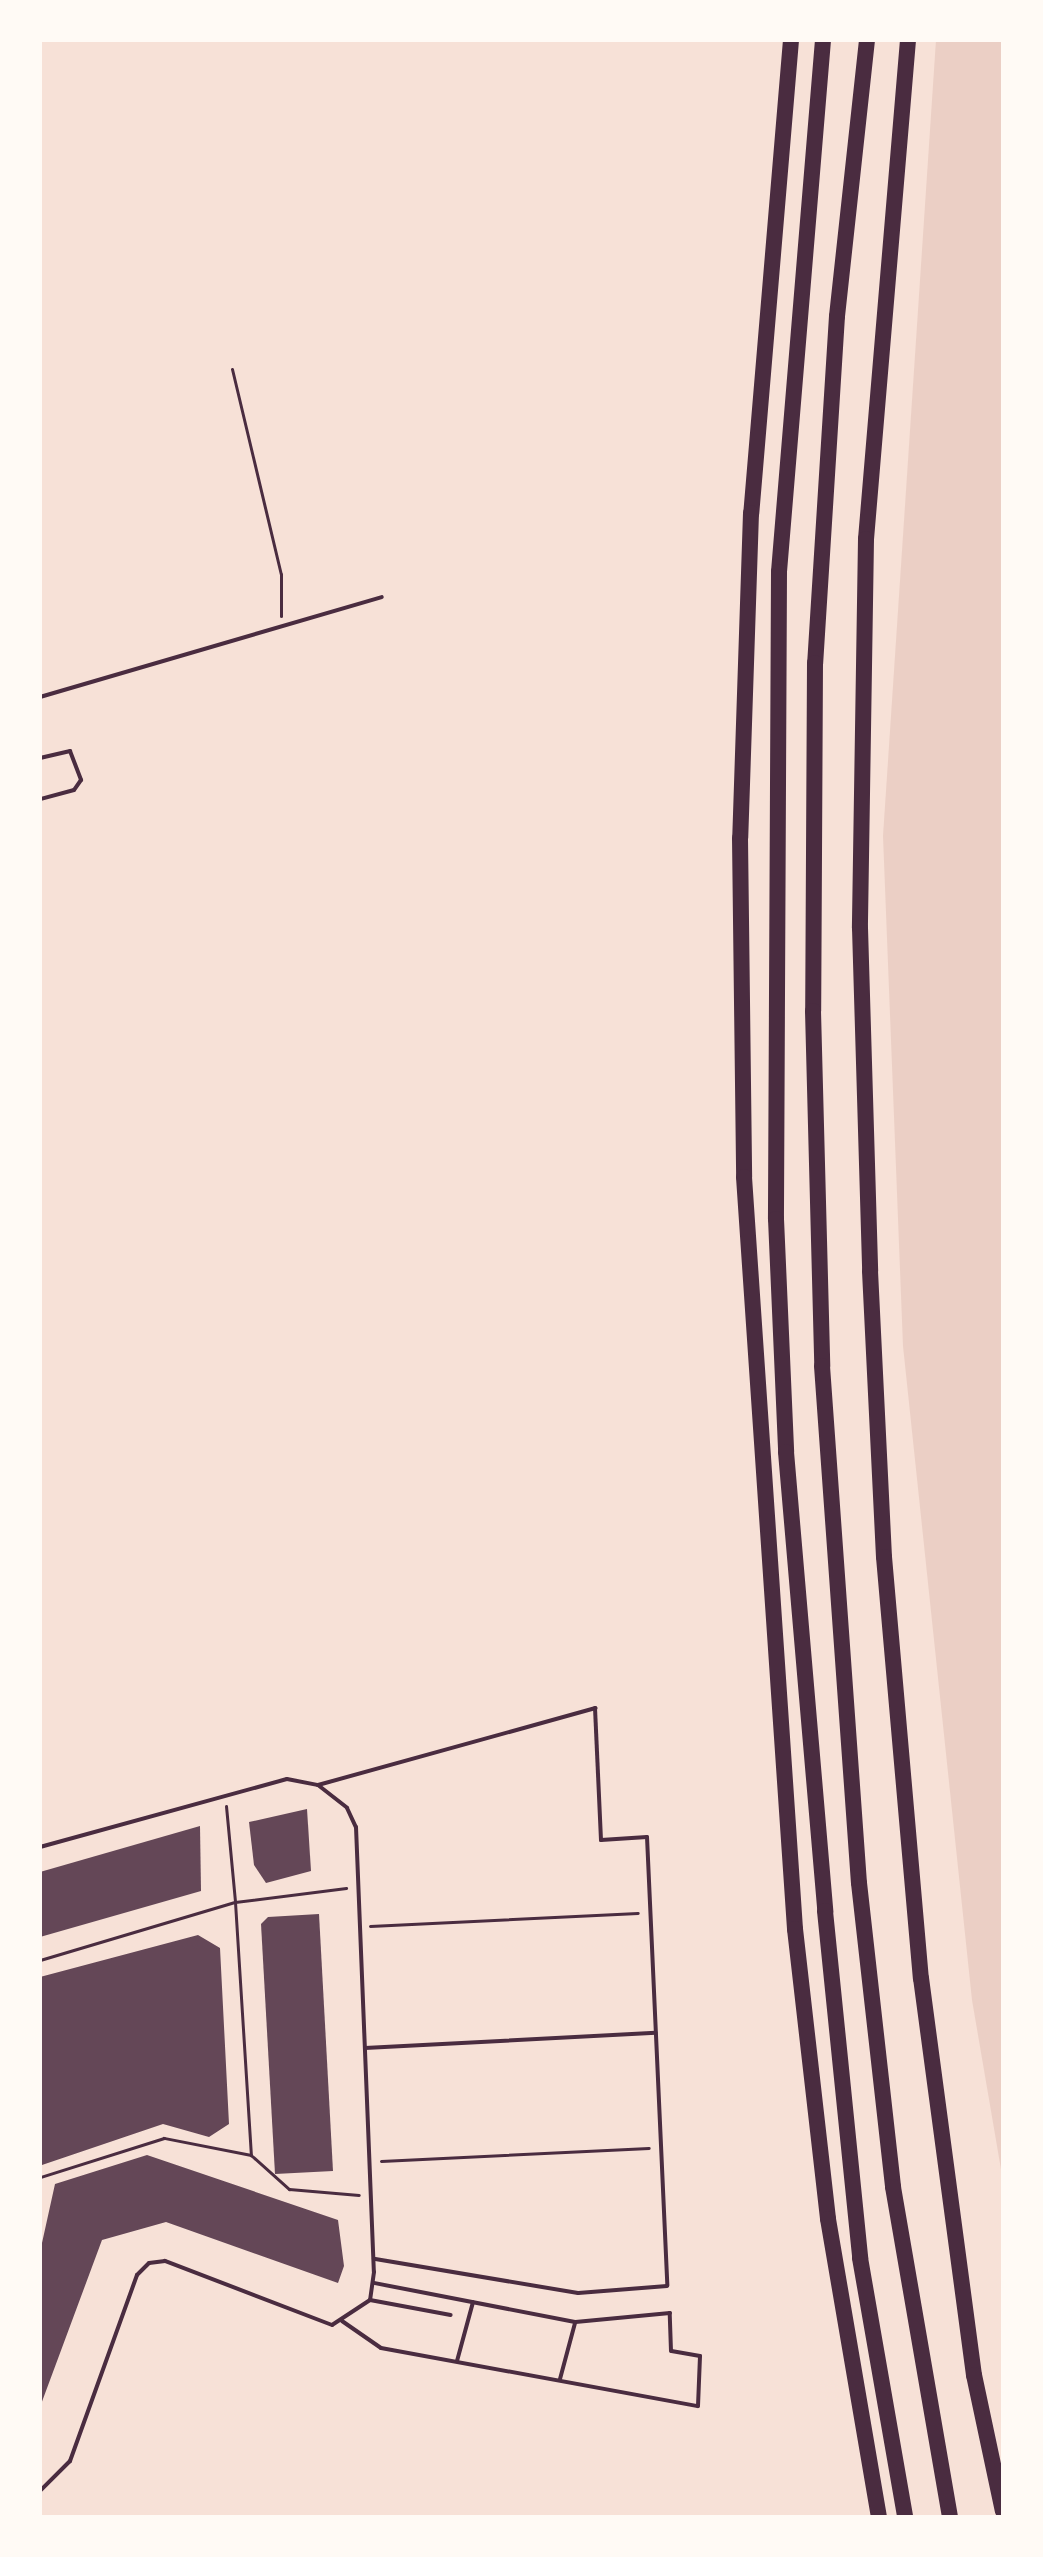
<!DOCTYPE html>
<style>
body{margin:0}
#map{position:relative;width:1043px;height:2557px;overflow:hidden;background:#f7e1d7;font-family:"Nunito Sans",sans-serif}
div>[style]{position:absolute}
.green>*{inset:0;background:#ebcfc5}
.building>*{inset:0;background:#644757}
.path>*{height:3px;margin:-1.5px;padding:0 1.5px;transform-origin:1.5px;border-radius:1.5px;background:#4a2c40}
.service>*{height:4px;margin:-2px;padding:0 2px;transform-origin:2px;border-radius:2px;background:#4a2c40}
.motorway>*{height:16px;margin:-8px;padding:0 8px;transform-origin:8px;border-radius:8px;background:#4a2c40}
span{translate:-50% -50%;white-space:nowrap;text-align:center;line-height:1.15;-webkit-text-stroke:8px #fffaf5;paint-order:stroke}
.frame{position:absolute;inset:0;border:42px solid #fffaf5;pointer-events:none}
</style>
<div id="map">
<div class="green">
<i style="clip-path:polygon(936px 40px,1003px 40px,1003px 2181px,972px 2000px,903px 1346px,883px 836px)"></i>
</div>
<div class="building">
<i style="clip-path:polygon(307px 1809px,311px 1871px,266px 1883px,254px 1865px,249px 1822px)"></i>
<i style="clip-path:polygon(200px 1826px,201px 1891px,40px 1937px,40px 1872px)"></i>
<i style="clip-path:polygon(319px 1914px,333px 2171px,275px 2174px,261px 1924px,268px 1917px)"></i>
<i style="clip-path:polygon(198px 1935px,220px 1948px,229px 2124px,209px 2137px,163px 2124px,42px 2165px,40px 1977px)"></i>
<i style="clip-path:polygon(147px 2155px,338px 2220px,344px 2266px,338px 2283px,166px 2222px,102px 2240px,40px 2407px,40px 2252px,55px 2184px)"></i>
</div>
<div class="path">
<i style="left:232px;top:369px;width:211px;rotate:76.6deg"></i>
<i style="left:281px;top:574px;width:42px;rotate:90deg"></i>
<i style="left:226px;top:1806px;width:96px;rotate:84.6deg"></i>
<i style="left:235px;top:1902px;width:112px;rotate:-7.2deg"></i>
<i style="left:370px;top:1926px;width:268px;rotate:-2.8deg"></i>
<i style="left:40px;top:1960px;width:203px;rotate:-16.6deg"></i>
<i style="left:235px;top:1902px;width:254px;rotate:86.4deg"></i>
<i style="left:251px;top:2155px;width:89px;rotate:-168.9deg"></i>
<i style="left:164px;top:2138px;width:130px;rotate:162.5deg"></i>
<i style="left:252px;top:2156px;width:50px;rotate:41.7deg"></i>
<i style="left:289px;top:2189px;width:70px;rotate:4.9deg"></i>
<i style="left:381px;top:2161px;width:268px;rotate:-2.8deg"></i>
</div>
<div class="service">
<i style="left:40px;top:697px;width:356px;rotate:-16.3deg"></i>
<i style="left:40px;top:758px;width:31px;rotate:-13deg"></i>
<i style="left:70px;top:751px;width:31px;rotate:69deg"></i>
<i style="left:81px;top:780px;width:12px;rotate:125deg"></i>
<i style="left:74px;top:790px;width:35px;rotate:165deg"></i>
<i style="left:318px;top:1785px;width:288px;rotate:-15.5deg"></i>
<i style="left:595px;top:1708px;width:132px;rotate:87.4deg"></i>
<i style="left:601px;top:1840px;width:46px;rotate:-3.7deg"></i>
<i style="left:647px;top:1837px;width:449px;rotate:87.4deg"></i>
<i style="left:667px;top:2286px;width:89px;rotate:175.5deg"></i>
<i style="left:578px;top:2293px;width:207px;rotate:-170.5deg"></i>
<i style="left:40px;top:1847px;width:256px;rotate:-15.4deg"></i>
<i style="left:287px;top:1779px;width:32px;rotate:11deg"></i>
<i style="left:318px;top:1785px;width:37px;rotate:38deg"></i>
<i style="left:347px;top:1808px;width:21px;rotate:65deg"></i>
<i style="left:356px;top:1827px;width:445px;rotate:87.7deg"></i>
<i style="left:374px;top:2272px;width:28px;rotate:98deg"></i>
<i style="left:370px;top:2300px;width:45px;rotate:146.7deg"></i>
<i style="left:332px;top:2325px;width:179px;rotate:-159deg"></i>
<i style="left:165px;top:2261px;width:16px;rotate:173deg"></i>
<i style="left:149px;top:2263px;width:17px;rotate:135deg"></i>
<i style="left:137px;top:2275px;width:198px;rotate:109.8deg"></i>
<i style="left:70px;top:2461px;width:42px;rotate:135deg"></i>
<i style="left:365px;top:2048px;width:291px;rotate:-3deg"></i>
<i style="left:370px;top:2300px;width:82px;rotate:10.5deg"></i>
<i style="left:342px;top:2321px;width:47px;rotate:34.7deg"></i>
<i style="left:381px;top:2348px;width:322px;rotate:10.4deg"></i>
<i style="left:698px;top:2406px;width:50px;rotate:-87.7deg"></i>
<i style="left:700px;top:2356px;width:29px;rotate:-170deg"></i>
<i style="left:671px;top:2351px;width:38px;rotate:-92deg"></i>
<i style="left:670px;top:2313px;width:95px;rotate:174.6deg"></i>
<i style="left:575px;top:2322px;width:205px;rotate:-169deg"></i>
<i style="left:457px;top:2361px;width:61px;rotate:-74.8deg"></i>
<i style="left:560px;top:2379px;width:58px;rotate:-75deg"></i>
</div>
<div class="motorway">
<i style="left:791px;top:40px;width:475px;rotate:94.8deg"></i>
<i style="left:751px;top:513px;width:325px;rotate:91.9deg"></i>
<i style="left:740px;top:838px;width:339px;rotate:89.3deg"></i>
<i style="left:744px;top:1177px;width:754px;rotate:86.12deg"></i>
<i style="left:795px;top:1929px;width:292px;rotate:83.5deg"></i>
<i style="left:828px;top:2219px;width:302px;rotate:80.3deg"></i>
<i style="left:823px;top:40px;width:534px;rotate:94.73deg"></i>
<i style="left:779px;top:572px;width:647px;rotate:90.27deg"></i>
<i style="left:776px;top:1219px;width:233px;rotate:87.5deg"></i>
<i style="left:786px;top:1452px;width:461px;rotate:85.1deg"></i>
<i style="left:825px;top:1911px;width:349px;rotate:84.2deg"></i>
<i style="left:860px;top:2258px;width:263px;rotate:80.1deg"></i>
<i style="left:867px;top:40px;width:278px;rotate:96.2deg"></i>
<i style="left:837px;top:316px;width:348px;rotate:93.6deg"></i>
<i style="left:815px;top:663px;width:348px;rotate:90.3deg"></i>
<i style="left:813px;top:1011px;width:355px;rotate:88.5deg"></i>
<i style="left:822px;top:1366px;width:518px;rotate:85.91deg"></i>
<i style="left:859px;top:1883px;width:306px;rotate:83.6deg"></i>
<i style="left:893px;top:2187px;width:335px;rotate:80.2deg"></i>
<i style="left:908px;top:40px;width:501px;rotate:94.81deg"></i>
<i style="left:866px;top:539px;width:389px;rotate:90.9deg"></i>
<i style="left:860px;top:928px;width:343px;rotate:88.3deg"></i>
<i style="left:870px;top:1271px;width:286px;rotate:87.2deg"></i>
<i style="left:884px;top:1557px;width:423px;rotate:85deg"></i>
<i style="left:921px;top:1978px;width:401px;rotate:82.4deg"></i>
<i style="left:974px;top:2375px;width:139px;rotate:78deg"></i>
</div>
<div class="frame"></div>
</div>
